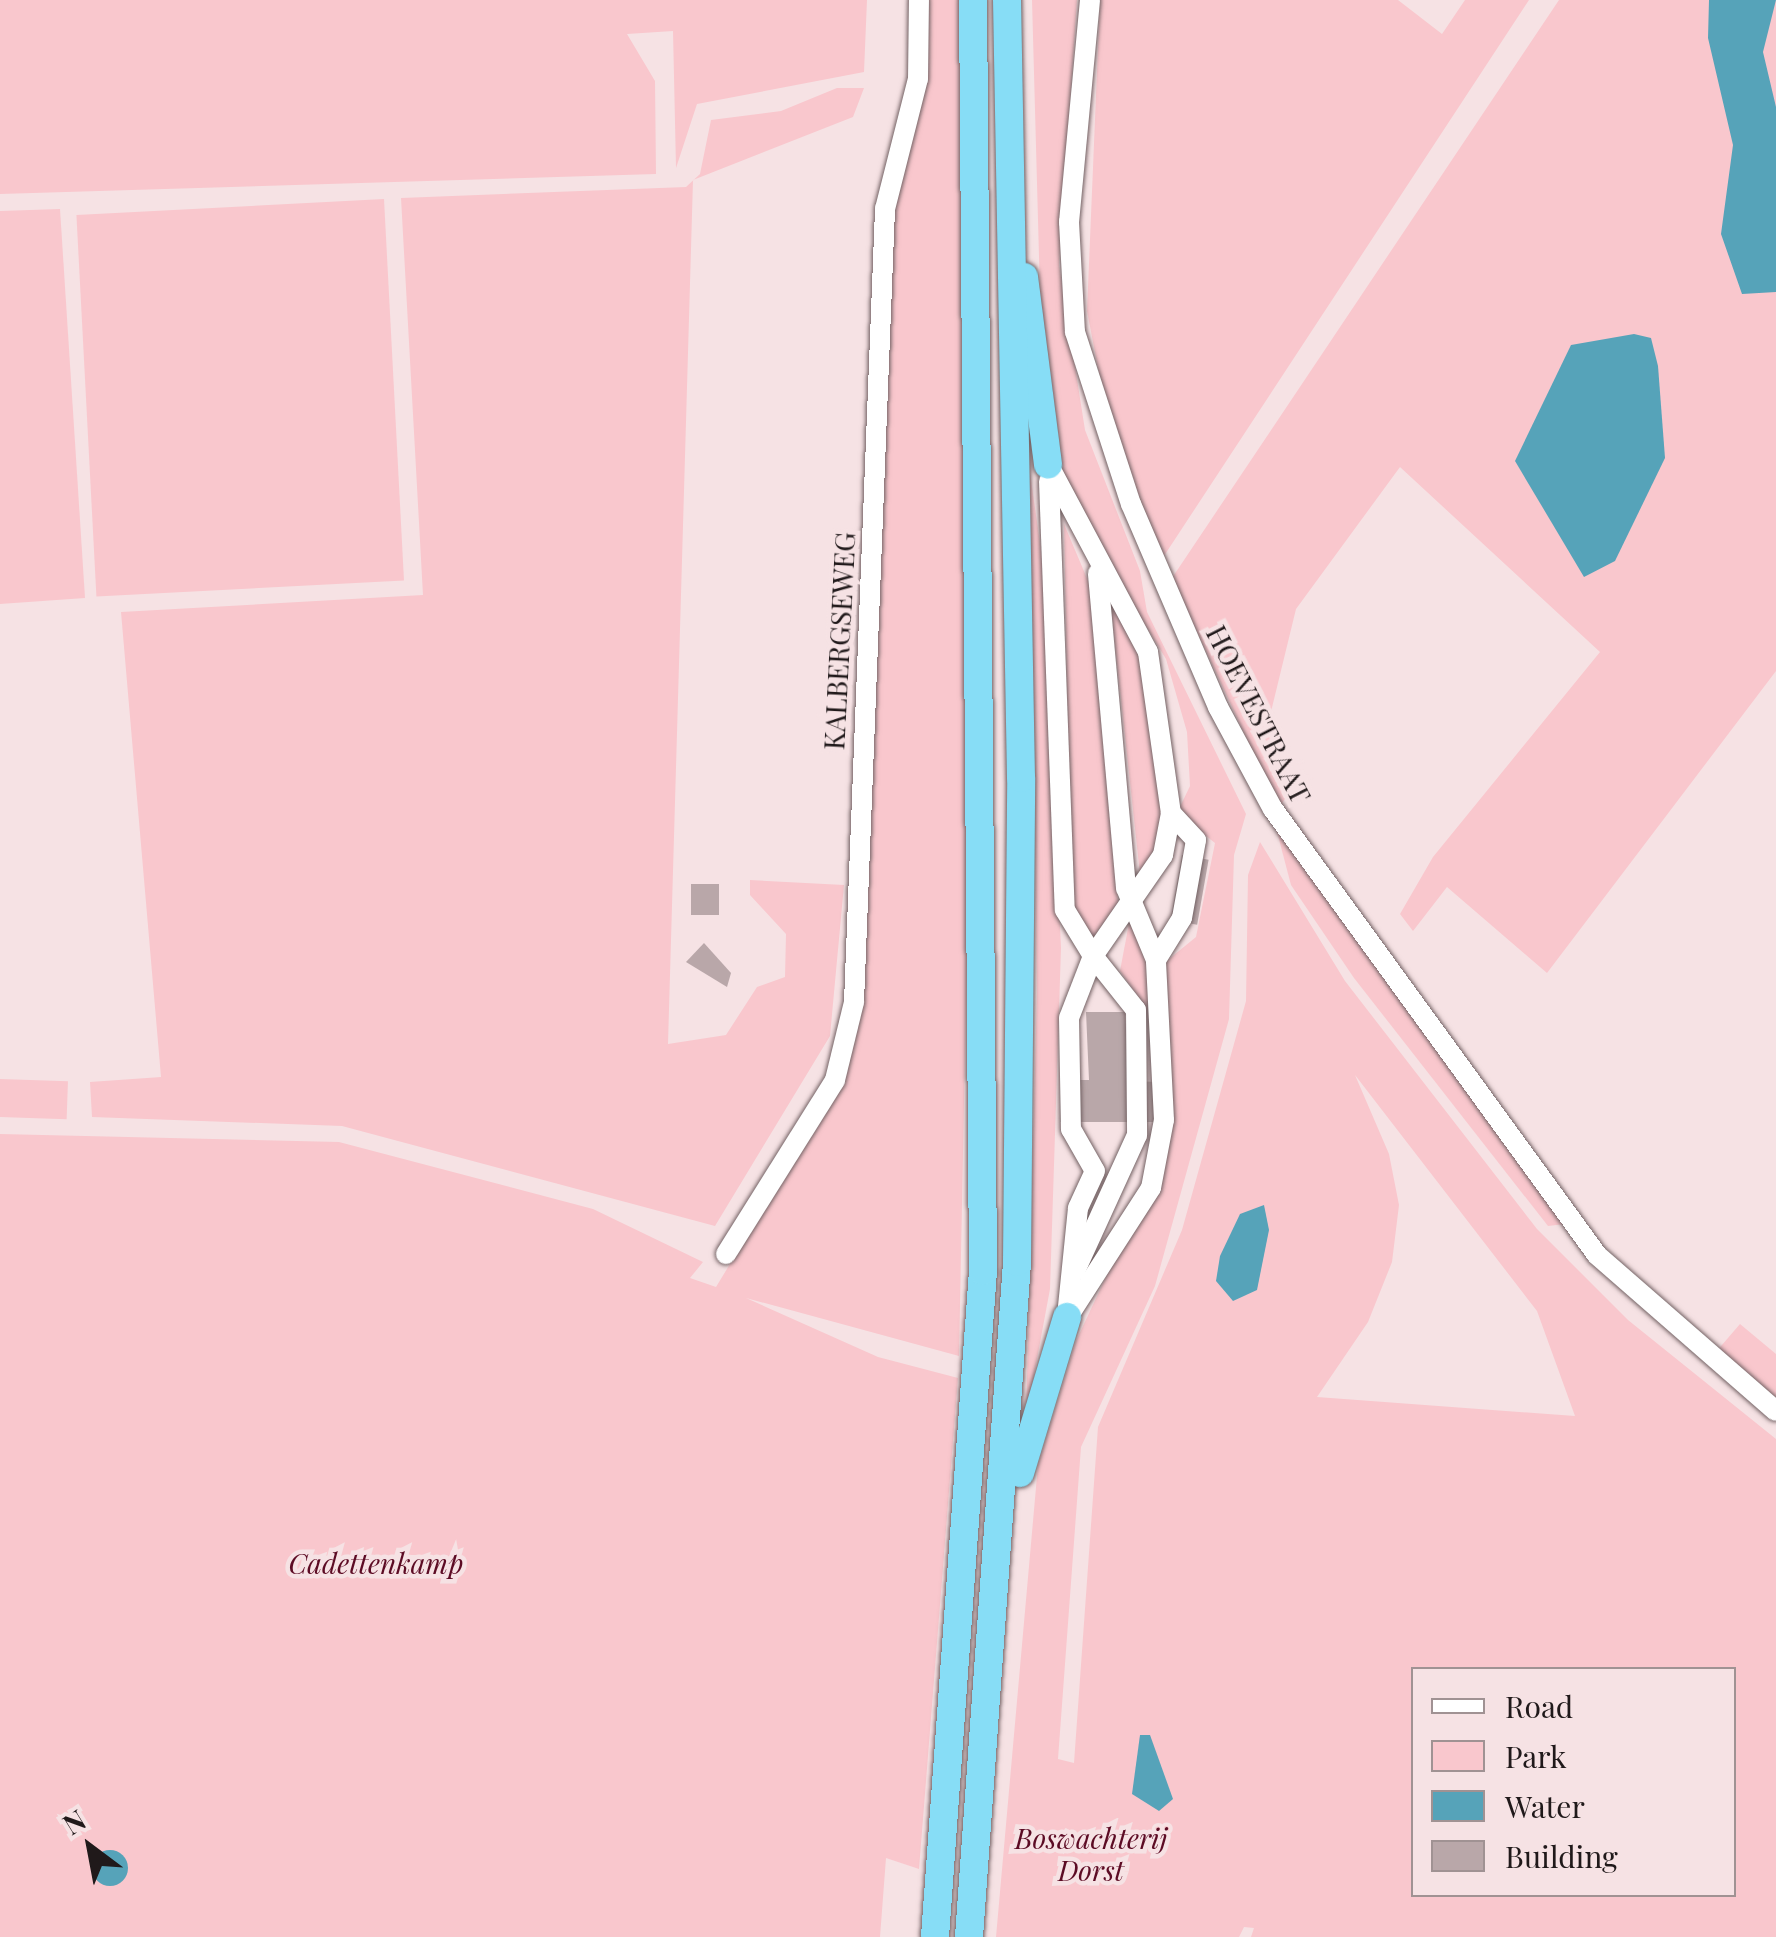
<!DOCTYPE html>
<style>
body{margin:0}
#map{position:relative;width:1776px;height:1937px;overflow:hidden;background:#f6e2e4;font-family:"Playfair Display",serif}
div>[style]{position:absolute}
.green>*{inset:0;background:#f9c7cd;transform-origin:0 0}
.water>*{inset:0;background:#56a3b9}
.round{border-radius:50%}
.building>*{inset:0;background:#b9a7a9;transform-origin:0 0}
.roads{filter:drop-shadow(0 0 2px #736264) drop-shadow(0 0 2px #736264)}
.minor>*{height:20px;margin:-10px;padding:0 10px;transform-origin:10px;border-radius:10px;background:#fff}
.highway>*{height:28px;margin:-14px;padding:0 14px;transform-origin:14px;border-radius:14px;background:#87ddf6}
span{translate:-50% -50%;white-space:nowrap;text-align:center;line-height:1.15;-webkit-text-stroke:9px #f6e2e4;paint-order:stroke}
.street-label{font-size:28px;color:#20191a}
.park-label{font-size:28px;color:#5c0b24;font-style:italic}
.legend{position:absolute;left:1411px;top:1667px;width:325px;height:230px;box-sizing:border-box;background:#f6e2e4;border:2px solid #a09293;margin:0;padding:12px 18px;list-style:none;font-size:30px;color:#20191a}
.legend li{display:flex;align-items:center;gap:20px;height:50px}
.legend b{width:50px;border:2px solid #a09293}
.north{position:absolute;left:40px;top:1797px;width:100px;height:100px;-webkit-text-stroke:8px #f6e2e4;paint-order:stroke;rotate:328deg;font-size:28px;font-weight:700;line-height:40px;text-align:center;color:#20191a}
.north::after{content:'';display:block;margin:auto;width:35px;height:45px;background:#20191a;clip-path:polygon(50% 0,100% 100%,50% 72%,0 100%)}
</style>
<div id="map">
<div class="green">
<i style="clip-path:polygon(0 0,867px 0,864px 72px,697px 104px,676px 168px,673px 31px,627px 34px,655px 81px,656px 174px,0 194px)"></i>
<i style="clip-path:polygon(926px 0,961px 0,968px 899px,959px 1356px,746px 1298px,878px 1357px,958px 1378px,919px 1869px,886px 1858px,880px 1937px,0 1937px,0 1134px,339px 1142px,593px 1209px,703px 1262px,690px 1278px,716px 1287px,841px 1081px,854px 1026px,892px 208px)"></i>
<i style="clip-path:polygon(evenodd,1032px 0,1077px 0,1059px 265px,1085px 430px,1140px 571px,1147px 612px,1246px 814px,1234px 855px,1229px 1019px,1155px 1286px,1081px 1447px,1058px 1759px,1074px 1763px,1098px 1427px,1182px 1230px,1246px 1001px,1248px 875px,1260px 842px,1345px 981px,1537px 1229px,1628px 1320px,1776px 1439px,1776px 1937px,1251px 1937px,1254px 1928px,1244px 1927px,1239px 1937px,996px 1937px,1038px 1465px,1076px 1341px,1152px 1179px,1163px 964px,1196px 937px,1215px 843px,1177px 813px,1190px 786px,1187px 732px,1166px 659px,1057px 480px,1040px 293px,1032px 0,1355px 1075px,1537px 1311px,1575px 1416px,1317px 1397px,1368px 1322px,1392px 1262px,1399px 1205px,1389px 1154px,1355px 1075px,1032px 0,1414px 1670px,1734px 1670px,1734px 1894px,1414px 1894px,1414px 1670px)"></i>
<i style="clip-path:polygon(1100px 0,1398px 0,1442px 34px,1465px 0,1529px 0,1160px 562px,1105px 404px,1087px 311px)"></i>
<i style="clip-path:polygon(1559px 0,1776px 0,1776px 671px,1547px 973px,1447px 887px,1413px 931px,1400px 914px,1433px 857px,1600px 652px,1400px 467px,1296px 609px,1268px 724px,1290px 791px,1279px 808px,1172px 578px)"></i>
<i style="clip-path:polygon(837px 88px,864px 88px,853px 117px,693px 180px,668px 1044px,726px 1035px,757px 987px,785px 977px,786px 934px,750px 895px,750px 880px,844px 885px,830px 1036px,715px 1226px,342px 1126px,92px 1117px,90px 1082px,161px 1077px,121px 612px,423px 595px,401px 198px,686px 187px,700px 174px,711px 120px,781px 111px)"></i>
<i style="left:384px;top:199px;width:382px;height:308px;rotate:87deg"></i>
<i style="clip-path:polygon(60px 209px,85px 598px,0 604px,0 211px)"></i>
<i style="clip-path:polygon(1030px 473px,1043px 564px,1061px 948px,1050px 1289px,1026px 1418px,1037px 993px)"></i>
<i style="clip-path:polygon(1064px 524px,1094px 595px,1118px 904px,1092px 947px,1071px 904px)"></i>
<i style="clip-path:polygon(1110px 599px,1137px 642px,1157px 750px,1163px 841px,1140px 874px)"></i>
<i style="clip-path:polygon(1276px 828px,1565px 1224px,1548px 1226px,1354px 978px,1291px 885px)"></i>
<i style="clip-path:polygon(1130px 918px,1146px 951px,1149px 1012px,1120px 971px)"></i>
<i style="left:0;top:1079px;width:68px;height:38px;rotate:2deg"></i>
<i style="clip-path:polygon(1740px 1324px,1776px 1354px,1776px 1400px,1715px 1353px)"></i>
</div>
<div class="water">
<i style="clip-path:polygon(1709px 0,1776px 0,1763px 52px,1776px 107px,1776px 292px,1742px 294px,1721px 234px,1733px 145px,1708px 38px)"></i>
<i style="clip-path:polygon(1634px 334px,1651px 338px,1658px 366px,1665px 458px,1615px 561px,1584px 577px,1515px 461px,1571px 345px)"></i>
<i style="clip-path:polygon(1264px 1205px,1269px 1230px,1257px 1290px,1233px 1301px,1216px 1281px,1220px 1256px,1240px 1214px)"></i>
<i style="clip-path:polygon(1140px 1735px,1150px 1735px,1173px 1799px,1159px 1811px,1132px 1794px)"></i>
<i class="round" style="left:92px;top:1850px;width:36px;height:36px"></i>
</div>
<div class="building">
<i style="left:1182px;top:855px;width:27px;height:66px;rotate:10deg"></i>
<i style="left:691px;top:884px;width:28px;height:31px"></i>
<i style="clip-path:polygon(704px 943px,731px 973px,727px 987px,686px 962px)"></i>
<i style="clip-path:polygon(1086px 1012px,1125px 1012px,1129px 1081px,1159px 1082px,1160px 1122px,1060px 1122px,1060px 1080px,1089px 1080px)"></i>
</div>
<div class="roads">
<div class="minor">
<i style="left:1090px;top:0;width:223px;rotate:95.4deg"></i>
<i style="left:1069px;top:222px;width:110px;rotate:86.9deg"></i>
<i style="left:1075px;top:332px;width:181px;rotate:72deg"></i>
<i style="left:1131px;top:504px;width:221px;rotate:66.8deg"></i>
<i style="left:1218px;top:707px;width:116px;rotate:61.7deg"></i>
<i style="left:1273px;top:809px;width:551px;rotate:54deg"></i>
<i style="left:1597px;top:1255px;width:237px;rotate:41.1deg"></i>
<i style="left:1048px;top:464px;width:213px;rotate:62deg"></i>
<i style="left:1148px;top:652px;width:163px;rotate:81.9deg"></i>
<i style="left:1171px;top:813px;width:43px;rotate:100.8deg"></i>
<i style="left:1163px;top:855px;width:123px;rotate:124.7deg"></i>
<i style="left:1093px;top:956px;width:69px;rotate:51.5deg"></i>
<i style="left:1136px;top:1010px;width:125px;rotate:89.5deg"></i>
<i style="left:1137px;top:1135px;width:149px;rotate:114.5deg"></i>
<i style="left:1049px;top:481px;width:429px;rotate:87.9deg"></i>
<i style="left:1065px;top:910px;width:54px;rotate:58.7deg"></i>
<i style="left:1093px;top:956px;width:66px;rotate:111.2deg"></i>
<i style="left:1069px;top:1018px;width:111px;rotate:89deg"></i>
<i style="left:1071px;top:1129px;width:48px;rotate:60.3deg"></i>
<i style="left:1095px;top:1171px;width:41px;rotate:114.7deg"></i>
<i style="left:1078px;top:1208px;width:110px;rotate:95.8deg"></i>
<i style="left:1156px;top:960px;width:49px;rotate:-58.2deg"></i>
<i style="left:1182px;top:918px;width:79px;rotate:-79.8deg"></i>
<i style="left:1196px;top:840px;width:37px;rotate:-133deg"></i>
<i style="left:726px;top:1254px;width:205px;rotate:-57.9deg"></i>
<i style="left:835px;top:1080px;width:80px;rotate:-76.3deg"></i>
<i style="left:854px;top:1002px;width:794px;rotate:-87.76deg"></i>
<i style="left:885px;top:209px;width:134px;rotate:-75.8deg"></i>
<i style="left:918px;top:79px;width:79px;rotate:-89.3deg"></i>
<i style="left:1071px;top:1312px;width:148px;rotate:-57.2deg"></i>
<i style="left:1151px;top:1188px;width:69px;rotate:-79.2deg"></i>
<i style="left:1164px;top:1120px;width:160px;rotate:-92.9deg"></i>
<i style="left:1156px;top:960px;width:78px;rotate:-112.6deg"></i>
<i style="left:1126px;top:888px;width:316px;rotate:-95.1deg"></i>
</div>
<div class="highway">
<i style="left:1024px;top:277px;width:189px;rotate:82.7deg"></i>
<i style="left:1020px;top:1473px;width:163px;rotate:-73.2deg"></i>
<i style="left:935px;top:1937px;width:668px;rotate:-85.88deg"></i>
<i style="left:983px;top:1271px;width:1271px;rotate:-90.45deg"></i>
<i style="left:969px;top:1937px;width:677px;rotate:-85.93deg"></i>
<i style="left:1017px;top:1262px;width:484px;rotate:-89.5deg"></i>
<i style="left:1021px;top:778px;width:778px;rotate:-91.03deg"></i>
</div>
</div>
<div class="street-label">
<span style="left:839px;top:641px;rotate:-87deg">KALBERGSEWEG</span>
<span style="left:1259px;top:714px;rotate:63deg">HOEVESTRAAT</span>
</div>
<div class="park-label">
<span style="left:376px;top:1563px">Cadettenkamp</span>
<span style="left:1091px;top:1854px">Boswachterij<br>Dorst</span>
</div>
<ul class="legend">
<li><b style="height:12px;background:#fff"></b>Road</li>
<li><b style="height:28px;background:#f9c7cd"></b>Park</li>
<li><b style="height:28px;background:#56a3b9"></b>Water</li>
<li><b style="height:28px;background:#b9a7a9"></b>Building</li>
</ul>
<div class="north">N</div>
</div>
